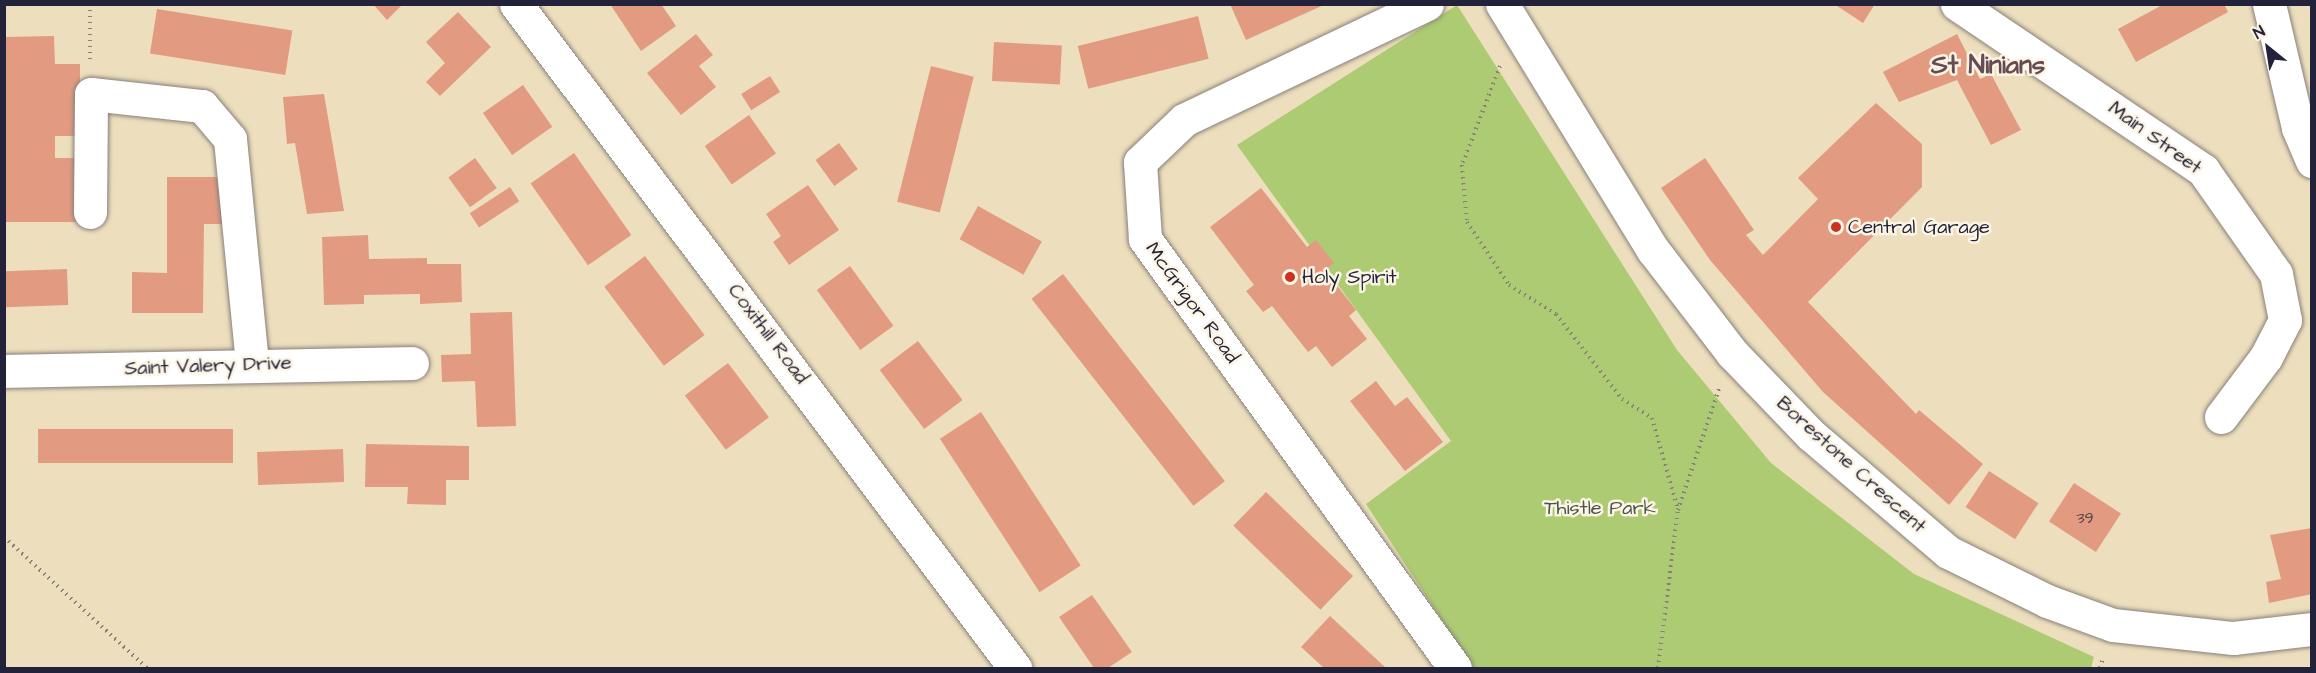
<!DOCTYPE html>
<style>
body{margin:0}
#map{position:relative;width:2316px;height:673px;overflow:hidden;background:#eddfbd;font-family:"Architects Daughter",sans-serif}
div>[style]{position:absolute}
.green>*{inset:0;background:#adcb72}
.building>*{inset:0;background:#e29b81;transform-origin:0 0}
.path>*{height:4px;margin-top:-2px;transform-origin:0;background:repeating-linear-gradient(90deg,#88807c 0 1.5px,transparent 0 6px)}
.roads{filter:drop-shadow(0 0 2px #88807c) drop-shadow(0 0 2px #88807c)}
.minor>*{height:33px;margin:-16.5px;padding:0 16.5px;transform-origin:16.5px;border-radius:16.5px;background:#fff}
.major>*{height:33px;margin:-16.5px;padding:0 16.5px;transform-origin:16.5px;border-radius:16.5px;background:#fff}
.dots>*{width:16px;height:16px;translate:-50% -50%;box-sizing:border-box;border:3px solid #fcf5e5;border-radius:50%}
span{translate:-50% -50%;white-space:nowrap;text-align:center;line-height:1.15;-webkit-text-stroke:5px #fcf5e5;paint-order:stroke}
.number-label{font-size:16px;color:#52404c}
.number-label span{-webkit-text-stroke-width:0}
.street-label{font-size:20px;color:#22223b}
.poi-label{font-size:20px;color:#22223b}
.left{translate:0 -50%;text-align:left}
.park-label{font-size:20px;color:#4c554c}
.district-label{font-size:26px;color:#654c54;font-weight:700}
.frame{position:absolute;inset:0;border:6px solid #22223b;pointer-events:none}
.north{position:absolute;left:2238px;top:18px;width:60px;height:60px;-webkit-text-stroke:4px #fcf5e5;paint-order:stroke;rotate:330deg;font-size:16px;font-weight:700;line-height:24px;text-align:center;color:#22223b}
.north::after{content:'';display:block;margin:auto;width:21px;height:27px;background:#22223b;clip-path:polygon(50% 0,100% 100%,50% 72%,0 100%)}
</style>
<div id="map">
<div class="green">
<i style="clip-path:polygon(1457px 5px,1677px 350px,1771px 463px,1914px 574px,2094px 657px,2091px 668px,1473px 668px,1366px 504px,1451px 441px,1237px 145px)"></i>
</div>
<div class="building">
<i style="clip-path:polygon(373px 4px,403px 4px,387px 20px)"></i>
<i style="clip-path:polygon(610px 4px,661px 4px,676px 26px,641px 51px)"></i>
<i style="clip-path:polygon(1230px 4px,1326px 4px,1246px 40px)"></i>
<i style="clip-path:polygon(1834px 4px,1875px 4px,1863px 23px)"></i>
<i style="clip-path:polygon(2164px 4px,2224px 4px,2228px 12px,2136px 62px,2118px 29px)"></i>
<i style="left:157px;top:9px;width:137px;height:45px;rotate:9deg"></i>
<i style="clip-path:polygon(458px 12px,491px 47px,440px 96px,426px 82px,445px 63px,426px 42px)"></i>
<i style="left:1198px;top:16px;width:44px;height:124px;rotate:76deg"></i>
<i style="clip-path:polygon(696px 34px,713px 55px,699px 66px,716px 87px,681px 115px,647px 73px)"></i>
<i style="clip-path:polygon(1957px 34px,1980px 79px,1991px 74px,2021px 130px,1991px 145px,1957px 80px,1899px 102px,1883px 72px)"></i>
<i style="clip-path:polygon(54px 36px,55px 64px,80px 64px,80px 136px,55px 136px,55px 158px,76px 158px,77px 222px,5px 222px,4px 37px)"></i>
<i style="left:994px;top:42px;width:68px;height:39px;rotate:3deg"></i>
<i style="left:931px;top:66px;width:44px;height:140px;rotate:14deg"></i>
<i style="left:770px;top:76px;width:19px;height:34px;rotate:58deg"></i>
<i style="left:523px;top:85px;width:51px;height:49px;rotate:55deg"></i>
<i style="clip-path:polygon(324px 94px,344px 211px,307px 214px,295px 143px,287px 144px,283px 97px)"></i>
<i style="clip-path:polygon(1876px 103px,1922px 144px,1922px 187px,1808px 302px,1916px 414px,1919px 410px,1983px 464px,1949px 505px,1823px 392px,1710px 260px,1661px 188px,1705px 158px,1754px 230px,1746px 235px,1763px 255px,1818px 199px,1798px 178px)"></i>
<i style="left:749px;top:115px;width:47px;height:54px;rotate:55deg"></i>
<i style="left:839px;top:143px;width:32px;height:29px;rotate:54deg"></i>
<i style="left:574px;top:153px;width:100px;height:53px;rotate:55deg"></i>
<i style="left:475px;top:158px;width:37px;height:33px;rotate:54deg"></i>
<i style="clip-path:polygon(167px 177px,225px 177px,225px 224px,204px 224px,203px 313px,132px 313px,132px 272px,167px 273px)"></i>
<i style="clip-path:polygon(808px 185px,839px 230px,789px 265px,773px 242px,781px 236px,766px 214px)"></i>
<i style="left:510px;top:187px;width:17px;height:48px;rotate:57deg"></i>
<i style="clip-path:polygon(1261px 188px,1307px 247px,1316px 240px,1334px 263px,1325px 270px,1356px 310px,1349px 316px,1367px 339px,1332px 367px,1316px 346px,1308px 352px,1272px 306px,1263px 312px,1246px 291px,1254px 285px,1210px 227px)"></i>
<i style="left:978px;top:206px;width:73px;height:38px;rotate:29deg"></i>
<i style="clip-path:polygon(368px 235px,369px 259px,427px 258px,427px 264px,461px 264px,462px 302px,420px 304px,420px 294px,364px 295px,364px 304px,324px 305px,322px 237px)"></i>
<i style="left:645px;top:256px;width:99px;height:51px;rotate:53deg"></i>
<i style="left:850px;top:266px;width:74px;height:41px;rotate:54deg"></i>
<i style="left:67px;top:269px;width:36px;height:63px;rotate:88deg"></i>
<i style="left:1063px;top:274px;width:263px;height:40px;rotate:52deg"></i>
<i style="clip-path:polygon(512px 312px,516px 426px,477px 427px,475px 381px,442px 382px,441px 355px,471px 354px,470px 313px)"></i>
<i style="left:918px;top:341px;width:74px;height:48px;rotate:53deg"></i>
<i style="left:728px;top:363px;width:68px;height:54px;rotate:53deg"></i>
<i style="clip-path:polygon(1376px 381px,1395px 406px,1407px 397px,1443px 442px,1405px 471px,1350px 401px)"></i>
<i style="left:981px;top:412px;width:183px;height:49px;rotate:57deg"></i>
<i style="left:38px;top:429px;width:195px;height:34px"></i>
<i style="clip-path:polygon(366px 444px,469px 446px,469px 480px,446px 480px,446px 505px,407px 504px,408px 487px,365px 487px)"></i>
<i style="left:343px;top:449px;width:33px;height:86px;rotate:88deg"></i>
<i style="left:1989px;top:471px;width:59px;height:43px;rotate:33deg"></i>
<i style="left:2074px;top:483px;width:56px;height:46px;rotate:33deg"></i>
<i style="left:1266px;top:492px;width:121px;height:47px;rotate:44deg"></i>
<i style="clip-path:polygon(2312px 528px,2312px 594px,2269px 603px,2266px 582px,2281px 579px,2270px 535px)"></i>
<i style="clip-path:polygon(1092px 595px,1132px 652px,1108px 668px,1094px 668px,1059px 617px)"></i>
<i style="clip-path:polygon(1330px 616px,1386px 668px,1324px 668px,1301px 647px)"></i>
</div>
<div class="path">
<i style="left:90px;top:4px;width:57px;rotate:90deg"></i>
<i style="left:1500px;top:66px;width:106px;rotate:111deg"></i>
<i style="left:1462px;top:165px;width:57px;rotate:85deg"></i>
<i style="left:1467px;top:222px;width:76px;rotate:56.3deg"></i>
<i style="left:1509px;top:285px;width:55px;rotate:31.7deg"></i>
<i style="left:1556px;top:314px;width:108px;rotate:52.2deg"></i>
<i style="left:1622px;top:399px;width:36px;rotate:32deg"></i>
<i style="left:1652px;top:418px;width:96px;rotate:74.2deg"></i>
<i style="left:4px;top:537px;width:194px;rotate:42.5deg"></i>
<i style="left:1658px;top:668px;width:159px;rotate:-82.8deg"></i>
<i style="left:1678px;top:510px;width:128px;rotate:-71.3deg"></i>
<i style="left:2100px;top:668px;width:10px;rotate:-73deg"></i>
</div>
<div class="roads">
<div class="minor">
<i style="left:516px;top:4px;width:831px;rotate:53.07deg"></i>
<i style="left:1427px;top:4px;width:269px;rotate:154.5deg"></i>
<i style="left:1184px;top:120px;width:61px;rotate:136.3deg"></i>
<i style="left:1140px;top:162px;width:77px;rotate:86.3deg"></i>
<i style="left:1145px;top:239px;width:529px;rotate:54.15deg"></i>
<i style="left:1957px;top:4px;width:297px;rotate:34deg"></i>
<i style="left:2203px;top:170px;width:127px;rotate:54.9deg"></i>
<i style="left:2276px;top:274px;width:47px;rotate:78.9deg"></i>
<i style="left:2285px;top:320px;width:42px;rotate:117.2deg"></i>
<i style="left:2266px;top:357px;width:75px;rotate:126.9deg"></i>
<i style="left:90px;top:212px;width:118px;rotate:-89.5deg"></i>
<i style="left:91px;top:94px;width:112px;rotate:6.2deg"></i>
<i style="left:202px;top:106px;width:43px;rotate:49.7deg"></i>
<i style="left:230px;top:139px;width:225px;rotate:84.4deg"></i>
<i style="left:4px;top:371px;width:408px;rotate:-1.1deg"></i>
</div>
<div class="major">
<i style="left:1502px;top:4px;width:289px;rotate:58.5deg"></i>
<i style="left:1653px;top:250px;width:130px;rotate:52.5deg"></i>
<i style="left:1732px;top:353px;width:114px;rotate:46.1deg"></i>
<i style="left:1811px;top:435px;width:180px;rotate:40.5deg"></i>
<i style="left:1948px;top:552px;width:110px;rotate:26.3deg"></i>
<i style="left:2047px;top:601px;width:70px;rotate:20deg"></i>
<i style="left:2113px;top:625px;width:121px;rotate:6.2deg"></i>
<i style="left:2233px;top:638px;width:80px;rotate:-6.5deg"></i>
<i style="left:2269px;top:4px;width:127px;rotate:76.8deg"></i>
<i style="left:2298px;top:128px;width:36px;rotate:67deg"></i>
</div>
</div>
<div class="dots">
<i style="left:1836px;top:227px;background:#c8321e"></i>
<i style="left:1290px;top:277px;background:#c8321e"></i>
</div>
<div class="number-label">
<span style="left:2085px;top:518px">39</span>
</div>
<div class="street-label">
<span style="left:2155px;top:138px;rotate:36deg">Main Street</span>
<span style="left:1192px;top:303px;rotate:54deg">McGrigor Road</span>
<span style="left:768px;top:334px;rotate:53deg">Coxithill Road</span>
<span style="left:208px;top:366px;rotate:-2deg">Saint Valery Drive</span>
<span style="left:1851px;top:465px;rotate:42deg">Borestone Crescent</span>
</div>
<div class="poi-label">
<span class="left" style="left:1848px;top:227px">Central Garage</span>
<span class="left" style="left:1302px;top:277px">Holy Spirit</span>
</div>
<div class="park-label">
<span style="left:1600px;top:508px">Thistle Park</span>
</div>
<div class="district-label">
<span style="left:1988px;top:66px">St Ninians</span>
</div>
<div class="frame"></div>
<div class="north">N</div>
</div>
